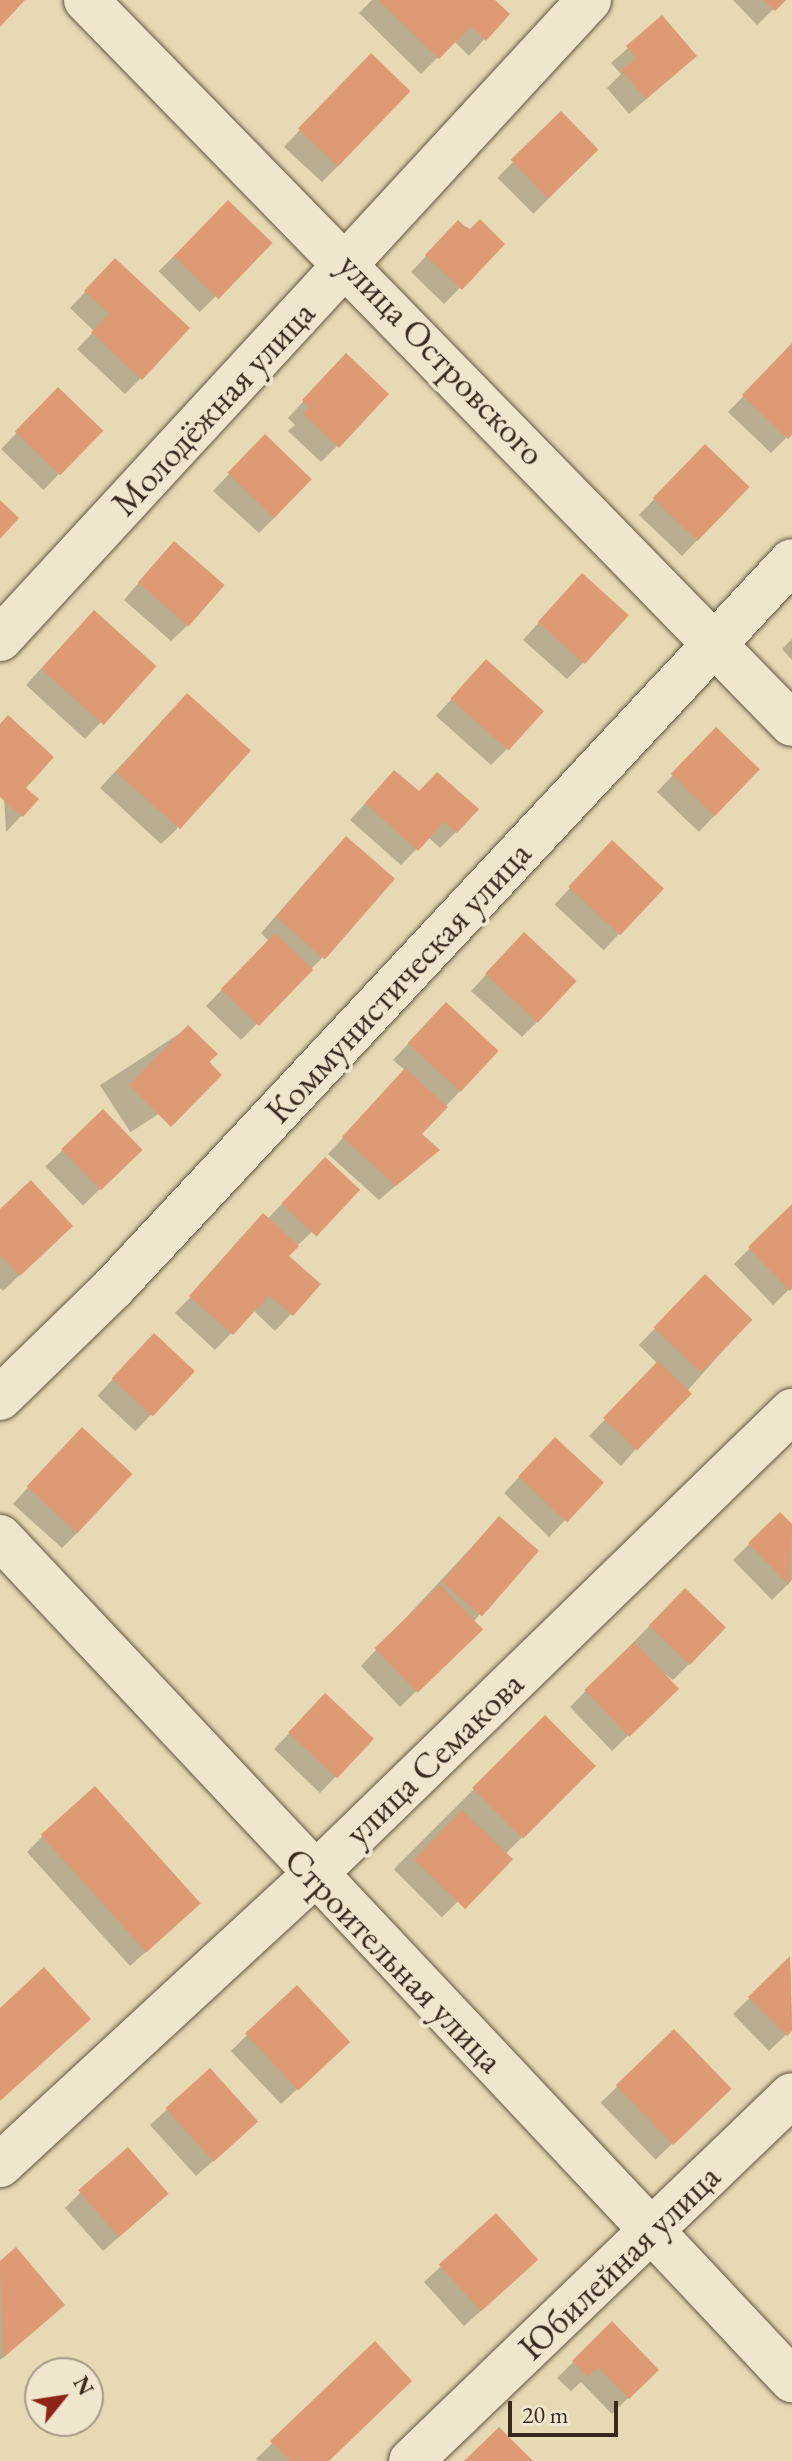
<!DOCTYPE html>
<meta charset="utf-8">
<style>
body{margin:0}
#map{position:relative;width:792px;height:2461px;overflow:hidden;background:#e7d9b3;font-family:"EB Garamond",serif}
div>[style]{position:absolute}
.shadow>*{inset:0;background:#0003;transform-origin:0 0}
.building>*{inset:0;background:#de9a74;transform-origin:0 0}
.roads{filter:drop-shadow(0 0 2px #635543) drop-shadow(0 0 2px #635543)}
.minor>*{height:44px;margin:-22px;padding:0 22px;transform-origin:22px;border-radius:22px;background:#efe6ce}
.tertiary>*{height:44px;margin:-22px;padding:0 22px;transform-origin:22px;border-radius:22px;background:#efe6ce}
span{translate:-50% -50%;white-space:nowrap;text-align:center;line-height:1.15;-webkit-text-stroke:8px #efe6ce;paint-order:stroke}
.street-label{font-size:36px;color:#37291e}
.north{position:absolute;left:24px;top:2357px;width:80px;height:80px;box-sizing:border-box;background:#efe6ce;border:2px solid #a59a88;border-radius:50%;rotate:60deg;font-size:22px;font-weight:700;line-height:32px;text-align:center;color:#37291e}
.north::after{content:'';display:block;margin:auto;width:28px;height:36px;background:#8f2418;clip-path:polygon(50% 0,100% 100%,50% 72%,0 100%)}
.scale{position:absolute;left:508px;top:2401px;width:110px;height:36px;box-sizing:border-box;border:4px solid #37291e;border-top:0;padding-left:10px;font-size:24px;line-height:28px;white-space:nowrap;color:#37291e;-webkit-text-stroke:6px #efe6ce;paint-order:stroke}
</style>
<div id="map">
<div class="shadow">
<i style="clip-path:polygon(372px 0,492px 0,507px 14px,469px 56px,454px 41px,421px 74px,359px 13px)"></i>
<i style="clip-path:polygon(733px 0,783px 0,757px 25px)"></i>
<i style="clip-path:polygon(662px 18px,678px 72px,629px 114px,607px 88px,621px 74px,611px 63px)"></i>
<i style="clip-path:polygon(355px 71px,338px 166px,322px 182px,284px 147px)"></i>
<i style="left:561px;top:114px;width:51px;height:90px;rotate:45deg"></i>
<i style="left:228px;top:202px;width:58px;height:98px;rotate:45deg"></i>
<i style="clip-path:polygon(458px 223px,503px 244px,444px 304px,411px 272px)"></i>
<i style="clip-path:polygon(99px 277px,141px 378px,125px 394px,77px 349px,94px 331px,70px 308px)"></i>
<i style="clip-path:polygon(792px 346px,792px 432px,771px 453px,728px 412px)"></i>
<i style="clip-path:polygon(330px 372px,337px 446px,321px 462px,288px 431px,295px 425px,288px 418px)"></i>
<i style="left:58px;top:390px;width:59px;height:82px;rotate:44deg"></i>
<i style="clip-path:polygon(249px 453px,275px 517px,259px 533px,213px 491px)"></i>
<i style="clip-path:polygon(689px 462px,748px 487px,682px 556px,639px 515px)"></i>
<i style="clip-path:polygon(158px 560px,187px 626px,171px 641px,124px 600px)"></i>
<i style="clip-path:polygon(566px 592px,583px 663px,567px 679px,523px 640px)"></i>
<i style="clip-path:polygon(78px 628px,153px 666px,85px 739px,26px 685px)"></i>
<i style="clip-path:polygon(792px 639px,792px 660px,782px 649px)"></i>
<i style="clip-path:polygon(471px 678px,507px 749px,491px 765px,436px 716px)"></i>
<i style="clip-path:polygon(171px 711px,177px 829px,161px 844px,100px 788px)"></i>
<i style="clip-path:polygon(0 726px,24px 789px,36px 800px,6px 832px)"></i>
<i style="clip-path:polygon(700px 746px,714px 816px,699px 832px,657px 792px)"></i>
<i style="clip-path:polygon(379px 788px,418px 793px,456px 832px,440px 848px,428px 837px,401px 865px,350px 820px)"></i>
<i style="left:612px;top:843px;width:67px;height:84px;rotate:43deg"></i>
<i style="clip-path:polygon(330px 854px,322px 958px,241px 1040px,206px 1006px,269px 941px,261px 933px)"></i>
<i style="clip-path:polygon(508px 951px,538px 1021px,522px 1037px,471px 991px)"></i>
<i style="clip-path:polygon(430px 1020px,460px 1091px,419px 1135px,437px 1150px,379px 1200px,328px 1154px,405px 1070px,393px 1060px)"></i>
<i style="left:188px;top:1028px;width:56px;height:105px;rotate:57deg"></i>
<i style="left:103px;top:1111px;width:54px;height:80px;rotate:46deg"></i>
<i style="clip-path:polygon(325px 1160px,357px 1190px,286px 1256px,318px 1285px,275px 1331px,253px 1310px,215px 1350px,175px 1313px)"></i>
<i style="clip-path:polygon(792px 1207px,792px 1287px,773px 1305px,734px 1264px)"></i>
<i style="clip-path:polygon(0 1212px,55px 1241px,3px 1291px,0 1288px)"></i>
<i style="clip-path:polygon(705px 1276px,750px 1320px,621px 1466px,589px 1436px,658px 1364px,639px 1345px)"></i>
<i style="left:154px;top:1335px;width:52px;height:83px;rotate:43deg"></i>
<i style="clip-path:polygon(66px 1445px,78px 1532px,62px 1548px,13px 1504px)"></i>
<i style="clip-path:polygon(539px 1456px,601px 1483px,549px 1537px,504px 1493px)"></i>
<i style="clip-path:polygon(780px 1514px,792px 1526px,792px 1580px,772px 1600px,733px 1560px)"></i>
<i style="clip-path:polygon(483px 1535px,536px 1551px,473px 1622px,480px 1629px,400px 1707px,361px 1666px)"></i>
<i style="clip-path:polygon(669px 1606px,689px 1664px,673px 1680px,654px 1666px,676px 1689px,612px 1751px,570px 1707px)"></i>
<i style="clip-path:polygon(310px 1712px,371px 1739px,320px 1793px,274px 1749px)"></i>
<i style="left:545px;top:1718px;width:68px;height:214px;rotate:45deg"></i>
<i style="clip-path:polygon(43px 1836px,182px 1919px,130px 1966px,27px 1852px)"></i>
<i style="clip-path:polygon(790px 1959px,792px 2029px,769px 2051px,733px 2014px)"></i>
<i style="left:674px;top:2032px;width:79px;height:102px;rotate:46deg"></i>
<i style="clip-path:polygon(247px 2035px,331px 2058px,281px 2104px,231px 2051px)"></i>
<i style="clip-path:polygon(210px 2070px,239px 2138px,196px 2176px,150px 2125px)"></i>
<i style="clip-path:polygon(81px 2192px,151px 2209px,103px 2251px,65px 2208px)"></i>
<i style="clip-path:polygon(496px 2216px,520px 2276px,464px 2326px,424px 2282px)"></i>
<i style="clip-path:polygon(15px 2250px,46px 2321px,0 2360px,0 2263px)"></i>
<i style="clip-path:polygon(612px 2324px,656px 2370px,612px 2414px,581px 2382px,571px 2391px,557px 2378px)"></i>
<i style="clip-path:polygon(374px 2344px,327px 2461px,258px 2461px,256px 2459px)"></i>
</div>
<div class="building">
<i style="clip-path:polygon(0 0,25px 0,0 27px)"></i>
<i style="clip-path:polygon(378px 0,495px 0,510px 14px,486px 41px,471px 26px,439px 59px)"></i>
<i style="clip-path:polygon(764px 0,786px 0,775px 11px)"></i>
<i style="clip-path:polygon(662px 15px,697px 56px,646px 99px,621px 70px,636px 58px,626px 46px)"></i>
<i style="left:371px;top:53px;width:55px;height:105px;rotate:44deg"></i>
<i style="left:561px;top:111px;width:54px;height:70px;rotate:46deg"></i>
<i style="left:228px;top:200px;width:62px;height:78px;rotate:44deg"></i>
<i style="clip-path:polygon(480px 219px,505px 244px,462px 290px,425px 255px,458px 220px,469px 230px)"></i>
<i style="clip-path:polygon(115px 258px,190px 328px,142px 380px,91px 332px,109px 314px,84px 291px)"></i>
<i style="clip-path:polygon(792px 343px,792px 435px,788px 439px,742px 395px)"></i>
<i style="clip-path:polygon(346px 353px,389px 394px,339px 448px,303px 414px,309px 407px,302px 400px)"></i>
<i style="left:58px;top:387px;width:63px;height:62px;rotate:44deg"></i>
<i style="left:265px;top:434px;width:65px;height:54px;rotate:44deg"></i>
<i style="left:705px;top:444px;width:62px;height:75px;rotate:44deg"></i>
<i style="clip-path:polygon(0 500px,19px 518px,0 539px)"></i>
<i style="left:174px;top:541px;width:67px;height:55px;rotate:41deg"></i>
<i style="left:582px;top:573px;width:63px;height:66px;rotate:42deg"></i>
<i style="left:94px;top:610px;width:84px;height:79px;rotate:42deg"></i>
<i style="left:486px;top:659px;width:78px;height:53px;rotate:42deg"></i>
<i style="left:187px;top:693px;width:86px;height:106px;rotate:42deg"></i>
<i style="clip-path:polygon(8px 715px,54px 757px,26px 788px,39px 799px,23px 817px,0 797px,0 724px)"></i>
<i style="left:716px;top:727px;width:61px;height:65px;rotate:44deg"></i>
<i style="clip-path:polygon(394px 770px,419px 791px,437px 772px,479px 809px,457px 833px,444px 822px,418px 851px,365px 803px)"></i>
<i style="left:346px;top:836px;width:65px;height:107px;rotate:41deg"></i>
<i style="left:612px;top:840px;width:71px;height:64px;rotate:43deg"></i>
<i style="left:524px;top:932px;width:72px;height:57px;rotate:43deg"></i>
<i style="left:275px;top:933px;width:53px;height:78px;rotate:44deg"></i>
<i style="left:446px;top:1002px;width:72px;height:56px;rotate:43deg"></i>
<i style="clip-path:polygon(188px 1025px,218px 1054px,209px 1062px,222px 1075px,171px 1127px,129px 1085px)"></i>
<i style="clip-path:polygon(405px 1068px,448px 1107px,422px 1134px,440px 1150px,396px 1186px,342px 1137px)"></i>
<i style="left:103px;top:1109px;width:57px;height:58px;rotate:46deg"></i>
<i style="left:325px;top:1157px;width:48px;height:64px;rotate:43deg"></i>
<i style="clip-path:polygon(31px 1180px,73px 1226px,20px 1276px,0 1255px,0 1209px)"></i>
<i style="clip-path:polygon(792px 1204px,792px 1289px,790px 1291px,748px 1247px)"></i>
<i style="clip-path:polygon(263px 1213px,299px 1246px,289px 1256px,321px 1284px,293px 1316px,269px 1295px,233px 1335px,189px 1296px)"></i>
<i style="left:705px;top:1274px;width:66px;height:74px;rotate:44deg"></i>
<i style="left:154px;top:1333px;width:56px;height:62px;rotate:43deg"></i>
<i style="left:658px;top:1361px;width:47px;height:79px;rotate:44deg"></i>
<i style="left:82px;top:1427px;width:69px;height:81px;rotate:43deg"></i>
<i style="left:555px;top:1437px;width:67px;height:54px;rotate:43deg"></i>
<i style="clip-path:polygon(780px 1512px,792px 1524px,789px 1585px,748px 1543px)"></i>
<i style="left:499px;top:1516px;width:53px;height:87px;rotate:41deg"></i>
<i style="left:440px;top:1585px;width:62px;height:91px;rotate:46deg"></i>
<i style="left:685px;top:1588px;width:57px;height:52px;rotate:44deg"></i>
<i style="left:634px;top:1642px;width:65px;height:69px;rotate:46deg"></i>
<i style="left:325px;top:1693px;width:67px;height:54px;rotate:43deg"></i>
<i style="left:545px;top:1715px;width:72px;height:103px;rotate:45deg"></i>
<i style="left:95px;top:1786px;width:158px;height:73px;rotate:48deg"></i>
<i style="left:462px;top:1810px;width:71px;height:69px;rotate:44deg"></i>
<i style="clip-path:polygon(790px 1956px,792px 2031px,787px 2036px,748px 1997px)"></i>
<i style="clip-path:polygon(44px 1967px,91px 2019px,0 2101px,0 2008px)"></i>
<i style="left:297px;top:1985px;width:78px;height:71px;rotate:47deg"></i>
<i style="left:674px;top:2029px;width:83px;height:81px;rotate:46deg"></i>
<i style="left:210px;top:2068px;width:72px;height:60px;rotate:48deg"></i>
<i style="left:128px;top:2147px;width:62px;height:66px;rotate:49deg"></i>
<i style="left:496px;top:2213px;width:63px;height:77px;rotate:48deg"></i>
<i style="clip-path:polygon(16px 2247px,65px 2305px,3px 2358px,0 2261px)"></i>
<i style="clip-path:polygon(612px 2321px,659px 2370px,629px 2399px,598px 2367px,588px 2377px,572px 2361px)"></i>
<i style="clip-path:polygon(375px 2341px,412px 2381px,329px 2461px,290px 2461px,270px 2441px)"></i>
<i style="clip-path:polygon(499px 2427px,533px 2461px,464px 2461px)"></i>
</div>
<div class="roads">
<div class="minor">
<i style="left:86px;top:0;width:1011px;rotate:45.72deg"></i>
<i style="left:0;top:639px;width:869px;rotate:-47.33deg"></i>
<i style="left:0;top:1537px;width:1157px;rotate:46.79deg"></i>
<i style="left:0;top:2165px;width:426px;rotate:-42.7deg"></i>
<i style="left:313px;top:1876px;width:668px;rotate:-44.15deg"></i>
</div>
<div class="tertiary">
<i style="left:0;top:1398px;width:159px;rotate:-44.2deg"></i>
<i style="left:114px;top:1287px;width:993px;rotate:-46.96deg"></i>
<i style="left:411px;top:2461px;width:528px;rotate:-43.85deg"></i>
</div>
</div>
<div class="street-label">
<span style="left:442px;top:359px;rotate:46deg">улица Островского</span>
<span style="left:213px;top:408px;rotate:-47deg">Молодёжная улица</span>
<span style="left:398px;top:982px;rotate:-47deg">Коммунистическая улица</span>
<span style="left:434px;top:1758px;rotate:-44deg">улица Семакова</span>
<span style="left:394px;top:1960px;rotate:46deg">Строительная улица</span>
<span style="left:619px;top:2262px;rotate:-44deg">Юбилейная улица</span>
</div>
<div class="north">N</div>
<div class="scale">20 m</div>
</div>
